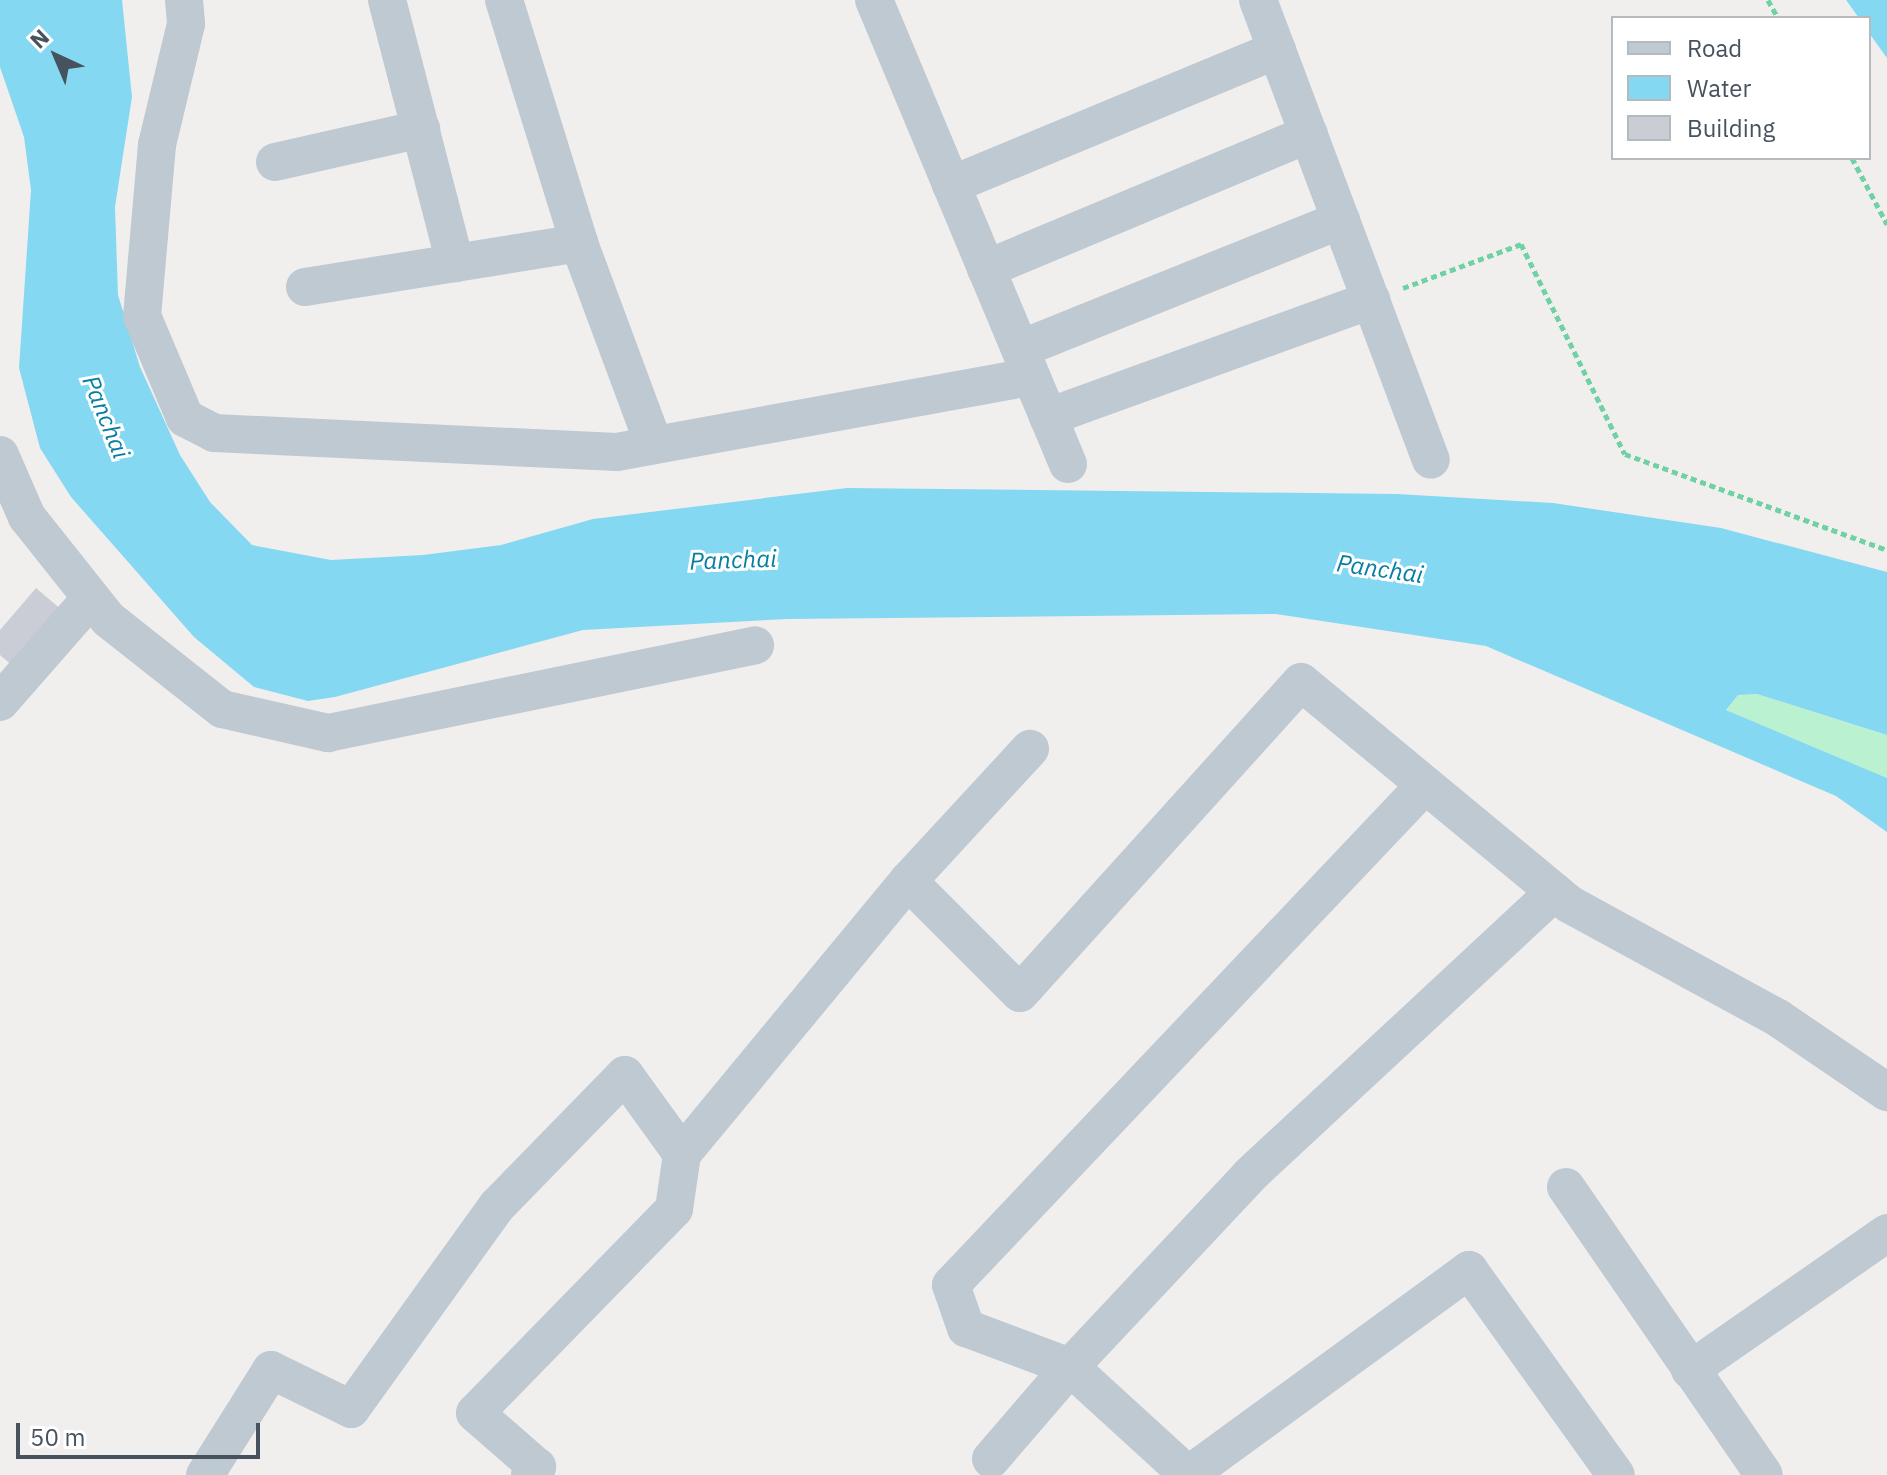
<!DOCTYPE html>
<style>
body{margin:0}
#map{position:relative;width:1887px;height:1475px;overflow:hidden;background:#f1efee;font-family:"IBM Plex Sans",sans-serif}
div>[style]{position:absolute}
.green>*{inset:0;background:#baf2d1}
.water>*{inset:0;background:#85d8f1}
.building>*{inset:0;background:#cacdd5}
.path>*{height:5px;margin-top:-2.5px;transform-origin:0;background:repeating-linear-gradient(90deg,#70d2a4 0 6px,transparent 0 10px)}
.minor>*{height:38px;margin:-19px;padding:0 19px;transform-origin:19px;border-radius:19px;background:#bec9d2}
span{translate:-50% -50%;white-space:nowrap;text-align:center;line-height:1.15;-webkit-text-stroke:6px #fff;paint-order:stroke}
.water-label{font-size:24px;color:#057ea2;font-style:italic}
.legend{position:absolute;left:1611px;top:16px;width:260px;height:144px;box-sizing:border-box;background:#fff;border:2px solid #b5babe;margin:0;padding:10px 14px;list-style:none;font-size:24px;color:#46525d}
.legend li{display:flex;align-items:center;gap:16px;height:40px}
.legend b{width:40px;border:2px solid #b5babe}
.north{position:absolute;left:16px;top:16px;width:80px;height:80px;-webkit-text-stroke:6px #fff;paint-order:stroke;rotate:316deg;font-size:22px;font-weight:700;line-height:32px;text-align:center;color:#46525d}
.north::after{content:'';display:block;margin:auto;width:28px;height:36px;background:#46525d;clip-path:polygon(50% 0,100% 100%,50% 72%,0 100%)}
.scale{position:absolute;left:16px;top:1423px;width:244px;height:36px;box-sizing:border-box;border:4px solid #46525d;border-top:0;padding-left:10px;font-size:24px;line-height:28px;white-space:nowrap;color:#46525d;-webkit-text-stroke:6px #fff;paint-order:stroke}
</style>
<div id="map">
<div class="green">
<i style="clip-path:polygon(1757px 694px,1887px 735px,1887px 778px,1726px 710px,1738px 695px)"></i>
</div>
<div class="water">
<i style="clip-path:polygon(0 0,122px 0,132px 97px,115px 207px,118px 295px,140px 367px,180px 455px,210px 502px,252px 545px,331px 560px,423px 555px,501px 545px,593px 519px,847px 488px,1397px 494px,1553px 503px,1721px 528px,1887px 572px,1887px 735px,1757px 694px,1738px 695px,1726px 710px,1887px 778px,1887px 832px,1836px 796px,1486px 646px,1276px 614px,787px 619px,583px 630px,335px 697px,308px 701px,254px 687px,194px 637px,71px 497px,40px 448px,19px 368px,31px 190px,24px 137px,0 67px)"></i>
<i style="clip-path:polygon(1846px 0,1887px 0,1887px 58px,1869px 33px,1869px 18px,1859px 18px)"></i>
</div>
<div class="building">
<i style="clip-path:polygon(36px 588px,63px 611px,14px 667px,0 655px,0 630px)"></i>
</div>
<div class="path">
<i style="left:1768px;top:0;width:21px;rotate:61deg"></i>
<i style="left:1852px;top:158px;width:75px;rotate:62.1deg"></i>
<i style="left:1403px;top:288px;width:126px;rotate:-20.4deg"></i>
<i style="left:1521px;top:244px;width:234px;rotate:63.7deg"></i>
<i style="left:1625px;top:454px;width:279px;rotate:20.1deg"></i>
</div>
<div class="minor">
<i style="left:184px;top:0;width:24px;rotate:85deg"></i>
<i style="left:186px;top:24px;width:124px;rotate:103.5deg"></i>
<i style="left:157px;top:145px;width:172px;rotate:95deg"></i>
<i style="left:142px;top:316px;width:111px;rotate:67.1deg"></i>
<i style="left:185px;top:418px;width:33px;rotate:27deg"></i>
<i style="left:214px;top:433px;width:403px;rotate:2.7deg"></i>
<i style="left:617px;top:452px;width:421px;rotate:-10.3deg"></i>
<i style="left:387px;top:0;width:272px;rotate:75.5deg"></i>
<i style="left:504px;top:0;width:254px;rotate:72.8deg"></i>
<i style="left:579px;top:243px;width:215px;rotate:69.6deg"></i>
<i style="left:874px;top:0;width:503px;rotate:67.31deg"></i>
<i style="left:1258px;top:0;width:491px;rotate:69.4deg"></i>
<i style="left:275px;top:162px;width:150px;rotate:-12.7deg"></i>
<i style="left:951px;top:185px;width:353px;rotate:-22.5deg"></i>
<i style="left:986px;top:269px;width:350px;rotate:-22.7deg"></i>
<i style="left:305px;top:287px;width:278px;rotate:-9.1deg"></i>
<i style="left:1020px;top:349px;width:346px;rotate:-21.9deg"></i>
<i style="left:1048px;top:417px;width:344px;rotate:-19.9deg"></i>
<i style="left:0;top:455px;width:68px;rotate:66.5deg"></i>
<i style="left:27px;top:517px;width:130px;rotate:51.5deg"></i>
<i style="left:108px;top:619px;width:145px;rotate:38.3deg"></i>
<i style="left:222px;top:709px;width:109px;rotate:12.8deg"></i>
<i style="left:328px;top:733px;width:436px;rotate:-11.6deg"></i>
<i style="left:0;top:702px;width:138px;rotate:-48.8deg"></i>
<i style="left:1425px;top:785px;width:689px;rotate:133.47deg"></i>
<i style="left:951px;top:1285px;width:46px;rotate:70.8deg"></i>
<i style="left:966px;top:1328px;width:111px;rotate:20.6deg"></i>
<i style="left:1070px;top:1367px;width:263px;rotate:-46.8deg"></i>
<i style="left:1250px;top:1175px;width:416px;rotate:-42.9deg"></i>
<i style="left:908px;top:881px;width:158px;rotate:45deg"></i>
<i style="left:1020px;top:993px;width:419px;rotate:-47.9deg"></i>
<i style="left:1301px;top:682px;width:348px;rotate:39.6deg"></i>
<i style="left:1569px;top:904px;width:238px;rotate:28.6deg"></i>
<i style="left:1778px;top:1018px;width:132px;rotate:34.2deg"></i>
<i style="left:1566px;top:1187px;width:349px;rotate:55.5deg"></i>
<i style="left:1690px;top:1370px;width:240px;rotate:-34.8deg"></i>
<i style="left:991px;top:1459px;width:121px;rotate:-49.3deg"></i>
<i style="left:1070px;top:1367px;width:159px;rotate:42.4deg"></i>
<i style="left:205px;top:1475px;width:124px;rotate:-57.8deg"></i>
<i style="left:271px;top:1370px;width:89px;rotate:26deg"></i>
<i style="left:351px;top:1409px;width:250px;rotate:-54.3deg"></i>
<i style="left:497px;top:1206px;width:183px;rotate:-45.7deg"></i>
<i style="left:625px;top:1075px;width:97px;rotate:54.2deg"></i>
<i style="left:682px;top:1154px;width:354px;rotate:-50.4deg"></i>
<i style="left:908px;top:881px;width:180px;rotate:-47.3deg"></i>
<i style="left:530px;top:1475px;width:11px;rotate:-49deg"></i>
<i style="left:537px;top:1467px;width:82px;rotate:-138.9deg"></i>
<i style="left:475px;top:1413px;width:285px;rotate:-45.7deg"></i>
<i style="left:674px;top:1209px;width:56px;rotate:-81.7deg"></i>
<i style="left:1188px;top:1475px;width:348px;rotate:-36.1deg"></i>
<i style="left:1469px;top:1270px;width:252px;rotate:54.4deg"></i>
</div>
<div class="water-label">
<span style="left:106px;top:417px;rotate:68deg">Panchai</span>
<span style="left:733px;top:560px;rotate:-2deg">Panchai</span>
<span style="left:1380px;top:569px;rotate:8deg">Panchai</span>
</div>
<ul class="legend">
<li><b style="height:10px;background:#bec9d2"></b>Road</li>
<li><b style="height:22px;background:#85d8f1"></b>Water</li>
<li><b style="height:22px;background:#cacdd5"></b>Building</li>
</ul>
<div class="north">N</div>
<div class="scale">50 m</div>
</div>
